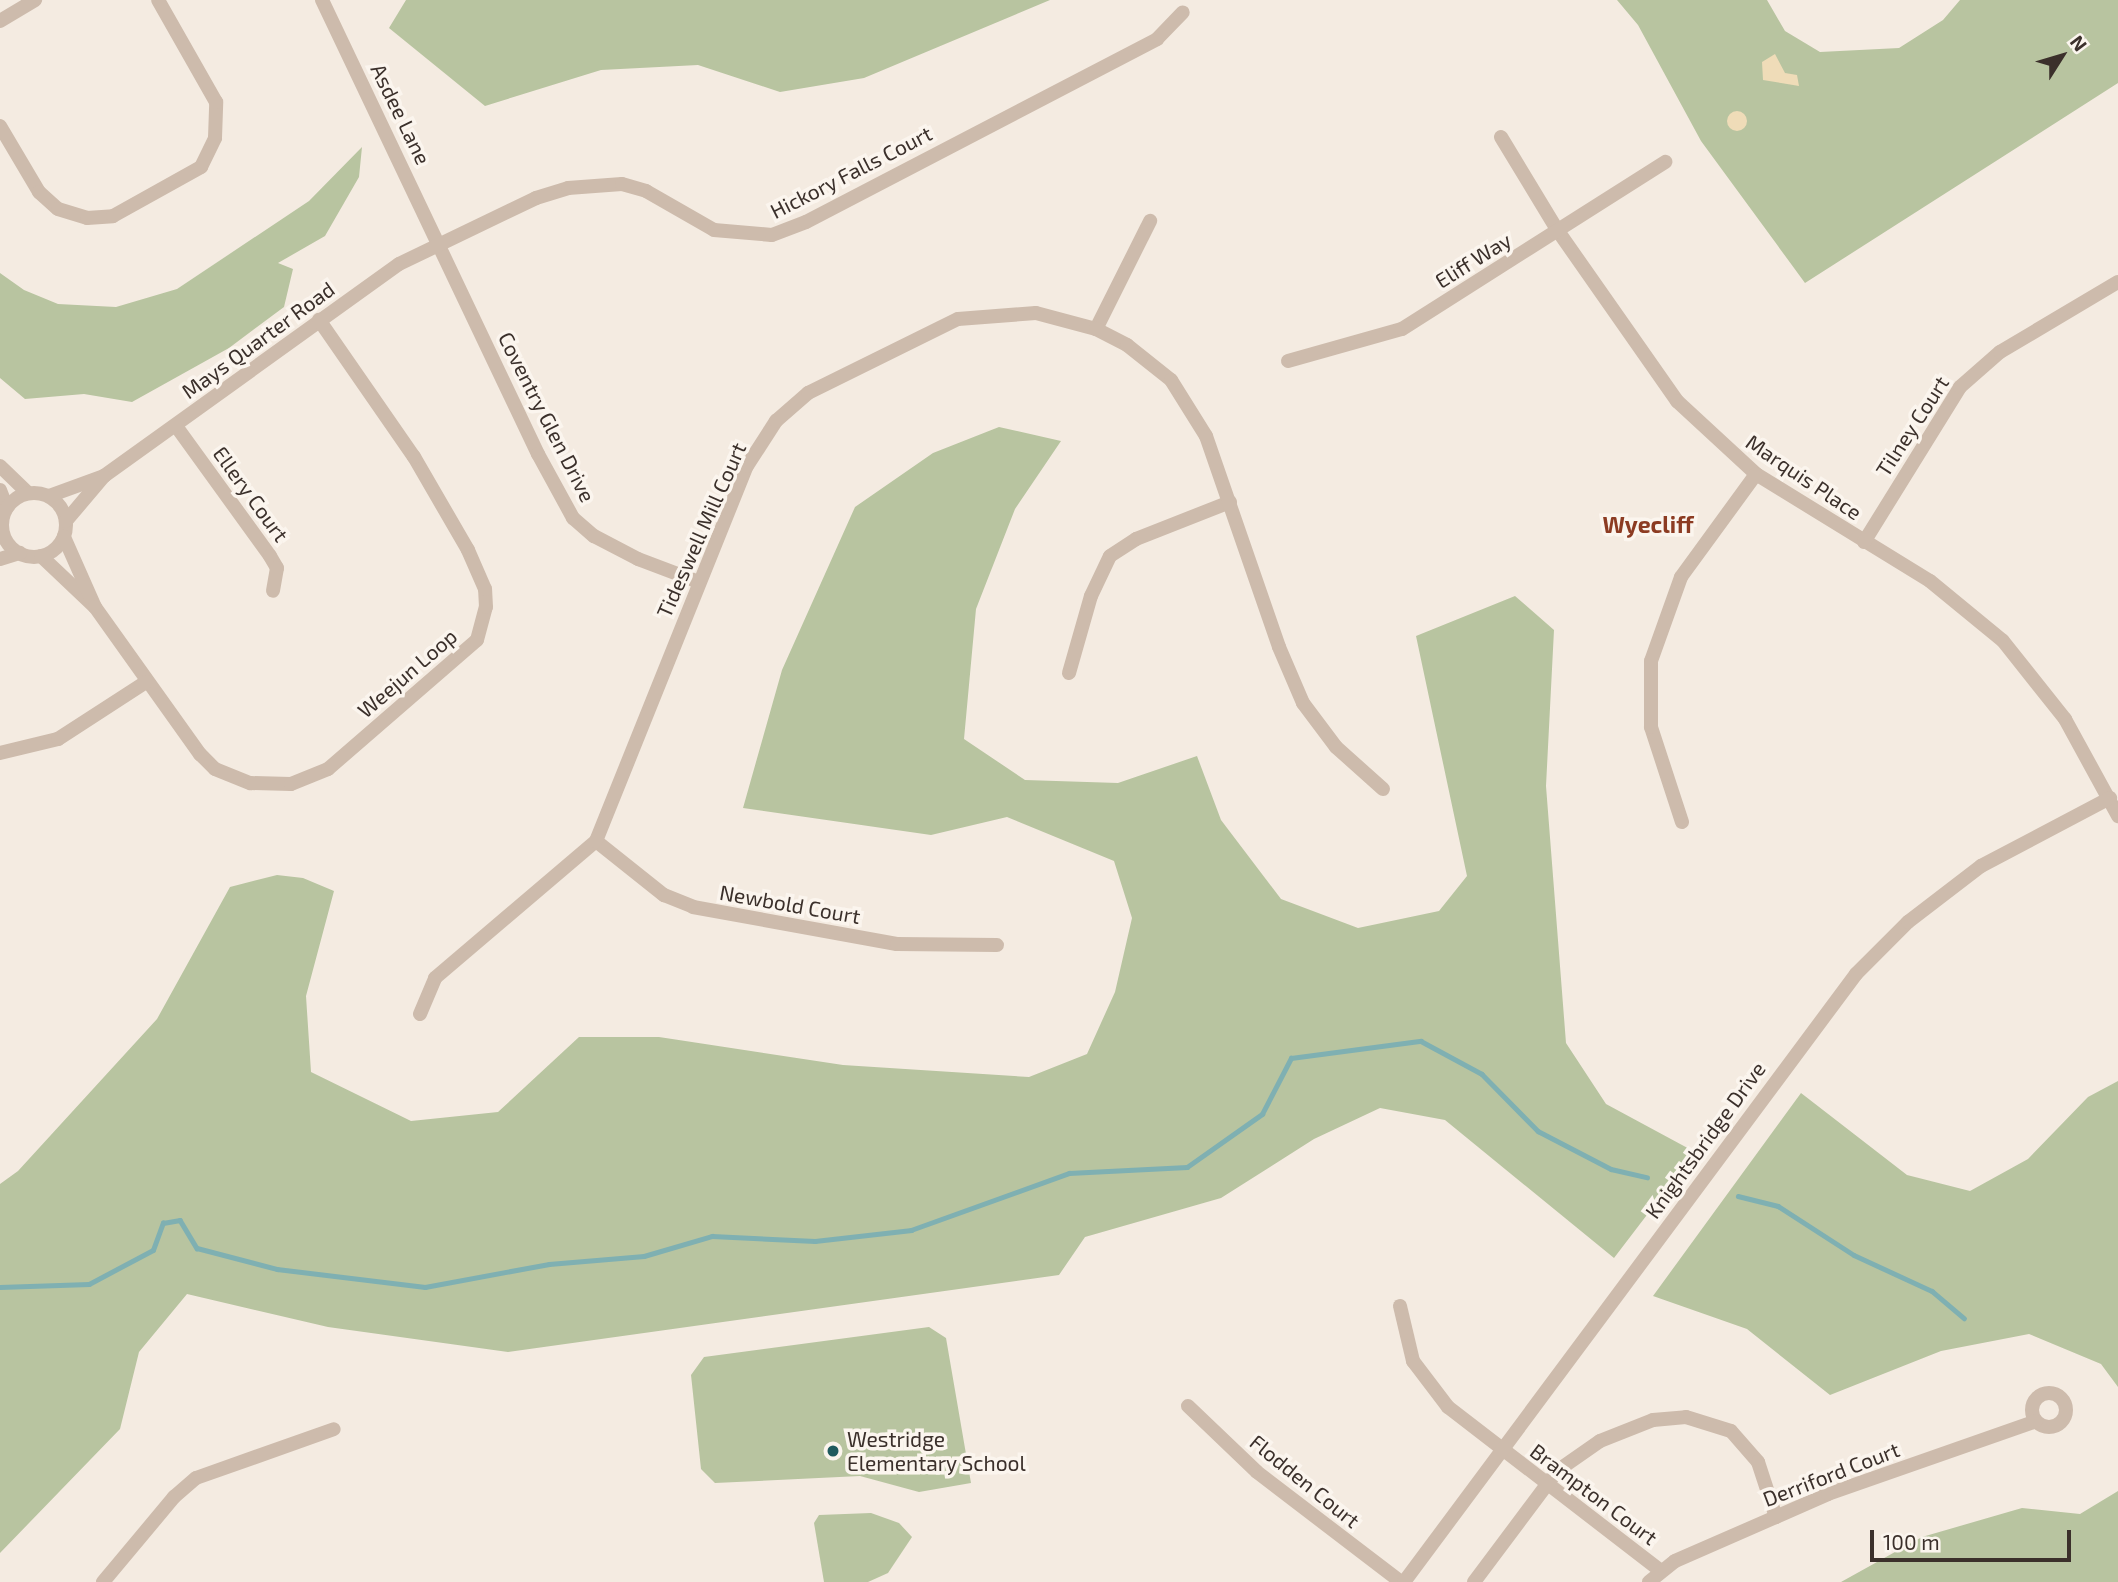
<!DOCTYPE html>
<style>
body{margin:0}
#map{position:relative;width:2118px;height:1582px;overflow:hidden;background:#f4ebe1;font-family:"Exo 2",sans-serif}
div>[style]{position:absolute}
.green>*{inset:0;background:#b8c4a0}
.sand>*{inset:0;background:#efdcb8}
.round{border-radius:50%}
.stream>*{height:4.5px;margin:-2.25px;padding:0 2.25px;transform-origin:2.25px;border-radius:2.25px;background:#7fb0b2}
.minor>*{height:14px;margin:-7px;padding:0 7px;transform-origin:7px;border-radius:7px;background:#cdbbac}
.minor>.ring{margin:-7px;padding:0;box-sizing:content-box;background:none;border:14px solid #cdbbac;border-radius:50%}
.dots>*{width:19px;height:19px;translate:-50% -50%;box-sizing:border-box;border:4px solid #fbf5ee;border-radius:50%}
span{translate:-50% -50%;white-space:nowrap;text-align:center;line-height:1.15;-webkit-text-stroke:7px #fbf5ee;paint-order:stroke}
.street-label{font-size:21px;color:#3b302b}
.poi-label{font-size:21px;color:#3b302b}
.left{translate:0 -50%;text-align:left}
.neighbourhood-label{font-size:23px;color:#8c3b22;font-weight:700}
.north{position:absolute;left:2027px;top:21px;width:70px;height:70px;-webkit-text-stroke:5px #fbf5ee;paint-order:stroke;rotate:53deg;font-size:19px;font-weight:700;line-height:28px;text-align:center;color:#3b302b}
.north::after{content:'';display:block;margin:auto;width:24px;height:32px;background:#3b302b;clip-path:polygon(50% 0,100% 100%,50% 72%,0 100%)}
.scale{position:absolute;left:1870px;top:1530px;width:201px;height:32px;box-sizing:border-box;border:4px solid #3b302b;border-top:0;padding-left:9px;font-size:21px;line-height:24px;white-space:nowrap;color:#3b302b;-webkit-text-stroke:5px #fbf5ee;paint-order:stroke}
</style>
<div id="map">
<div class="green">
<i style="clip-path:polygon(406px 0,1050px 0,864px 78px,780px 92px,698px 65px,601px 70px,485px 106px,389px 28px)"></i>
<i style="clip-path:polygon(1617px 0,1767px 0,1785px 31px,1820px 52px,1899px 48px,1943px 20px,1960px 0,2118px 0,2118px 83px,1805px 283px,1701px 141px,1638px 25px)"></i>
<i style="clip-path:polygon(362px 147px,359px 177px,325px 236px,278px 263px,293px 269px,284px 307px,229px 348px,132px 402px,84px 394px,25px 399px,0 378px,0 273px,24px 290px,58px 304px,116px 307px,177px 289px,309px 201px)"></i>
<i style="clip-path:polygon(999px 427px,1061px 441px,1015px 509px,976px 609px,964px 739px,1025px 780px,1118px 783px,1197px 756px,1221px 820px,1281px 899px,1358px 928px,1439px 911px,1467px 876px,1416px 636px,1515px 596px,1554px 630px,1546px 786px,1566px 1043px,1606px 1104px,1695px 1152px,1614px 1258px,1445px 1120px,1380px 1108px,1314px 1139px,1221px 1198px,1085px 1237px,1059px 1275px,508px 1352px,328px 1327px,187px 1294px,139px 1352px,120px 1429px,0 1553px,0 1184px,18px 1171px,157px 1019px,230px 887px,277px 875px,303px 878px,334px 891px,306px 996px,311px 1072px,411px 1121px,498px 1112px,579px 1037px,659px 1037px,843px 1065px,1029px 1077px,1087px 1054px,1115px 992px,1132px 918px,1114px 861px,1007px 817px,931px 835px,743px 808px,782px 670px,855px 507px,933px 453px)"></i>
<i style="clip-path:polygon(2118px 1081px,2118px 1387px,2101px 1364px,2029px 1334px,1941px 1351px,1830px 1395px,1747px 1329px,1653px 1296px,1801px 1093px,1907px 1175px,1970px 1191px,2028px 1159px,2088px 1097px)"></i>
<i style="clip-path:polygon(929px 1327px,946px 1338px,971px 1483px,919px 1492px,860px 1476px,715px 1483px,701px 1469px,691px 1375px,704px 1357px)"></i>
<i style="clip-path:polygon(2118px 1491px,2118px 1582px,1841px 1582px,1922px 1537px,2022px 1508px,2080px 1514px)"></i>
<i style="clip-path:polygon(871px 1513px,899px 1523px,912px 1537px,888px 1573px,868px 1582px,824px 1582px,814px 1523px,819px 1515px)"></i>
</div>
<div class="sand">
<i style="clip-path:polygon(1775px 54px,1785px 73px,1797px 75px,1799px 86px,1763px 80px,1762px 62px)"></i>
<i class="round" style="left:1727px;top:111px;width:20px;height:20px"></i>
</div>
<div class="stream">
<i style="left:1738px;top:1196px;width:41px;rotate:14deg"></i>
<i style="left:1778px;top:1206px;width:90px;rotate:32.8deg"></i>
<i style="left:1854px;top:1255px;width:86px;rotate:24.8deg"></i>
<i style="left:1932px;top:1291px;width:42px;rotate:40.2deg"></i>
<i style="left:0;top:1287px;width:89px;rotate:-1.9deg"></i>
<i style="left:89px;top:1284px;width:72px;rotate:-28deg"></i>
<i style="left:153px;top:1250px;width:29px;rotate:-70deg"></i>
<i style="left:163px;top:1223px;width:17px;rotate:-10deg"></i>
<i style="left:180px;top:1220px;width:33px;rotate:59deg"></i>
<i style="left:197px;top:1248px;width:83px;rotate:14.7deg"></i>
<i style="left:277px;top:1269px;width:149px;rotate:6.9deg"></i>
<i style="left:425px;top:1287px;width:126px;rotate:-10.5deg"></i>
<i style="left:549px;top:1264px;width:95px;rotate:-4.8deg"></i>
<i style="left:644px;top:1256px;width:71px;rotate:-16.4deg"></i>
<i style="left:712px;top:1236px;width:103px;rotate:2.8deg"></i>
<i style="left:815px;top:1241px;width:97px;rotate:-6.5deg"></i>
<i style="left:911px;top:1230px;width:168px;rotate:-19.8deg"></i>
<i style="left:1069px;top:1173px;width:118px;rotate:-2.9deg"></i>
<i style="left:1187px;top:1167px;width:92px;rotate:-35.2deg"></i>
<i style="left:1262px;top:1114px;width:63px;rotate:-62.6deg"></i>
<i style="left:1291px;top:1058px;width:131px;rotate:-7.5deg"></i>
<i style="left:1421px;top:1041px;width:69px;rotate:28.4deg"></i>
<i style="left:1482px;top:1074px;width:80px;rotate:45.5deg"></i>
<i style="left:1538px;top:1131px;width:82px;rotate:27.5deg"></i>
<i style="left:1611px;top:1169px;width:37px;rotate:13deg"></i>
</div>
<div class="minor">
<i style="left:322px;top:0;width:503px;rotate:64.56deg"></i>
<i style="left:538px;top:454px;width:73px;rotate:61.3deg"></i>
<i style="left:573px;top:518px;width:28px;rotate:41deg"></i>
<i style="left:594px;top:536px;width:50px;rotate:27.6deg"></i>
<i style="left:638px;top:559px;width:65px;rotate:20.7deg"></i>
<i style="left:0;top:21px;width:41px;rotate:-31deg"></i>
<i style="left:0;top:126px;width:77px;rotate:59.4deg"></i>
<i style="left:39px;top:192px;width:25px;rotate:42deg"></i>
<i style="left:58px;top:209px;width:30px;rotate:17deg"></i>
<i style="left:87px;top:218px;width:26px;rotate:-4deg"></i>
<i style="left:113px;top:216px;width:101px;rotate:-29.1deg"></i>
<i style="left:201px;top:167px;width:32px;rotate:-64deg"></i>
<i style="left:215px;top:138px;width:36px;rotate:-88deg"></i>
<i style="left:216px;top:102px;width:117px;rotate:-119.6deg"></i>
<i style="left:1501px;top:137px;width:110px;rotate:58.8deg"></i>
<i style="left:1558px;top:231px;width:208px;rotate:55deg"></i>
<i style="left:1677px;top:401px;width:108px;rotate:42.7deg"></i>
<i style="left:1756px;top:474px;width:204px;rotate:31.6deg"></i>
<i style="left:1930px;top:581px;width:94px;rotate:39.4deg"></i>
<i style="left:2003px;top:641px;width:100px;rotate:51.5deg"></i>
<i style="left:2065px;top:719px;width:111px;rotate:61.3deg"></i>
<i style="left:1096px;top:329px;width:121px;rotate:-63.4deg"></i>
<i style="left:1288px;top:361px;width:118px;rotate:-15.7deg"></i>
<i style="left:1402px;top:329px;width:312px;rotate:-32.4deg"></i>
<i style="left:176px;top:426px;width:160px;rotate:54.1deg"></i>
<i style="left:270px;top:556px;width:14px;rotate:60deg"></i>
<i style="left:277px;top:568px;width:23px;rotate:100deg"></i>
<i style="left:0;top:466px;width:39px;rotate:44deg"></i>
<i style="left:104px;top:476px;width:363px;rotate:-35.7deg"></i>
<i style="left:399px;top:264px;width:152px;rotate:-25.7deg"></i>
<i style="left:536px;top:198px;width:34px;rotate:-17deg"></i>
<i style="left:568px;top:188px;width:54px;rotate:-4.2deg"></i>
<i style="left:622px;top:184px;width:25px;rotate:16deg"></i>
<i style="left:646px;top:191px;width:78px;rotate:29.8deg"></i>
<i style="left:714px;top:230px;width:58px;rotate:4.9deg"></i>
<i style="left:772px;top:235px;width:36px;rotate:-21deg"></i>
<i style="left:806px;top:222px;width:396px;rotate:-27.5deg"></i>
<i style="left:1157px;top:39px;width:37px;rotate:-46deg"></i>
<i style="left:0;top:490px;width:19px;rotate:69deg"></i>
<i class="ring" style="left:2px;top:493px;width:50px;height:50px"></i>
<i style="left:49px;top:496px;width:59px;rotate:-20deg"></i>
<i style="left:104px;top:476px;width:59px;rotate:130.2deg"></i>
<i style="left:1864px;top:542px;width:182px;rotate:-58.2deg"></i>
<i style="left:1960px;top:387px;width:53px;rotate:-41.2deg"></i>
<i style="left:2000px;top:352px;width:137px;rotate:-30.7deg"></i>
<i style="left:41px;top:556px;width:74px;rotate:43.4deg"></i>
<i style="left:95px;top:607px;width:77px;rotate:-113.9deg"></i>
<i style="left:0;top:559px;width:21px;rotate:-17deg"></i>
<i style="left:95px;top:607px;width:181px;rotate:54.5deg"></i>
<i style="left:200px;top:754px;width:21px;rotate:45deg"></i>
<i style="left:215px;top:769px;width:38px;rotate:22deg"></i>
<i style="left:250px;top:783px;width:41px;rotate:1.4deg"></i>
<i style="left:291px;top:784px;width:40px;rotate:-22deg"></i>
<i style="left:328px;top:769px;width:197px;rotate:-40.9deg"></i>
<i style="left:477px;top:640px;width:34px;rotate:-75deg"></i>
<i style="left:486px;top:607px;width:18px;rotate:-93deg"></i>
<i style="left:485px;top:589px;width:43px;rotate:-113.6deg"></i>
<i style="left:468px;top:550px;width:108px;rotate:-120.1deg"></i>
<i style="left:414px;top:457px;width:167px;rotate:-124.7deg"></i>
<i style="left:1069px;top:673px;width:80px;rotate:-74.1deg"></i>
<i style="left:1091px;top:596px;width:44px;rotate:-64.6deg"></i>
<i style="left:1110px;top:556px;width:31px;rotate:-33deg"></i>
<i style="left:1136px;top:539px;width:101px;rotate:-21.5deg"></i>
<i style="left:0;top:753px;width:60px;rotate:-13.6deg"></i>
<i style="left:58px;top:739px;width:105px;rotate:-32.9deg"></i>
<i style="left:1682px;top:822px;width:100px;rotate:-108.1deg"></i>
<i style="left:1651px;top:727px;width:66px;rotate:-90deg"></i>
<i style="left:1651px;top:661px;width:89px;rotate:-70.3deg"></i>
<i style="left:1681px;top:577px;width:127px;rotate:-53.9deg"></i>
<i style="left:596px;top:841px;width:87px;rotate:38.5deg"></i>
<i style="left:664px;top:895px;width:31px;rotate:22deg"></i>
<i style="left:693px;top:907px;width:207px;rotate:10.3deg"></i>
<i style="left:897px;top:944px;width:100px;rotate:0.6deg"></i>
<i style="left:420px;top:1014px;width:39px;rotate:-67deg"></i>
<i style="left:435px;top:978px;width:211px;rotate:-40.4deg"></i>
<i style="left:596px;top:841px;width:404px;rotate:-68.1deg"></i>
<i style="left:747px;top:466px;width:54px;rotate:-57.2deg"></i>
<i style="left:776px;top:421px;width:43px;rotate:-41.2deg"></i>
<i style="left:808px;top:393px;width:167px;rotate:-26.3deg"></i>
<i style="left:958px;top:319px;width:78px;rotate:-4.4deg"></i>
<i style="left:1036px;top:313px;width:62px;rotate:14.9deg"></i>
<i style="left:1096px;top:329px;width:35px;rotate:27deg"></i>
<i style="left:1127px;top:345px;width:56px;rotate:38.5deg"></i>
<i style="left:1171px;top:380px;width:66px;rotate:58deg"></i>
<i style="left:1206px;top:436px;width:223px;rotate:70.9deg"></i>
<i style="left:1279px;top:647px;width:61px;rotate:66.8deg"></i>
<i style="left:1303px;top:703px;width:55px;rotate:53.1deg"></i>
<i style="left:1336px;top:747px;width:63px;rotate:41.8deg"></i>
<i style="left:1400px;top:1306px;width:57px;rotate:76.7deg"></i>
<i style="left:1413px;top:1361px;width:58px;rotate:52.7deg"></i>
<i style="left:1448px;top:1407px;width:269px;rotate:37.6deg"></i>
<i class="ring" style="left:2032px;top:1393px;width:20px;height:20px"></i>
<i style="left:1188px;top:1406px;width:95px;rotate:43.7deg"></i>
<i style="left:1257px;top:1472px;width:181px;rotate:37.4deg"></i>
<i style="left:103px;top:1582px;width:111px;rotate:-50.1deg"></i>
<i style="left:174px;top:1497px;width:29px;rotate:-41deg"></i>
<i style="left:196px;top:1478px;width:146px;rotate:-19.5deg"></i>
<i style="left:1404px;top:1582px;width:758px;rotate:-53.37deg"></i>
<i style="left:1856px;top:974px;width:74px;rotate:-45deg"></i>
<i style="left:1908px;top:922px;width:92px;rotate:-37.5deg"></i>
<i style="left:1981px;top:866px;width:146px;rotate:-27.8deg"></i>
<i style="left:1474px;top:1582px;width:139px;rotate:-53.2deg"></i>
<i style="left:1557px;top:1471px;width:52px;rotate:-34.9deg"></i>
<i style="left:1600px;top:1441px;width:57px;rotate:-21.6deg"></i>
<i style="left:1653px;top:1420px;width:33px;rotate:-5deg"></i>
<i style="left:1686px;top:1417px;width:47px;rotate:17.3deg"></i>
<i style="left:1731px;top:1431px;width:41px;rotate:48.9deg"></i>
<i style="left:1758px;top:1462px;width:58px;rotate:71.9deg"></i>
<i style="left:1649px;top:1582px;width:33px;rotate:-39deg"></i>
<i style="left:1675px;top:1561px;width:167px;rotate:-23.6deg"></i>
<i style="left:1828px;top:1494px;width:220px;rotate:-19.3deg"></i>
</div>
<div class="dots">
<i style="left:833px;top:1451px;background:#1f5a5e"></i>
</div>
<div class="street-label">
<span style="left:401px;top:114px;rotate:64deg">Asdee Lane</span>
<span style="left:851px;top:172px;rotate:-27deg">Hickory Falls Court</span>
<span style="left:1473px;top:260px;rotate:-32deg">Eliff Way</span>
<span style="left:258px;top:340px;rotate:-36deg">Mays Quarter Road</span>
<span style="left:547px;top:417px;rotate:63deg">Coventry Glen Drive</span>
<span style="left:1912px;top:426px;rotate:-57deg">Tilney Court</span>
<span style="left:1804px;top:477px;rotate:34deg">Marquis Place</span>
<span style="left:251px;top:494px;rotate:54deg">Ellery Court</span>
<span style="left:701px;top:530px;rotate:-66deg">Tideswell Mill Court</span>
<span style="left:407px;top:673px;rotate:-41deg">Weejun Loop</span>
<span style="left:790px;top:904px;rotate:10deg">Newbold Court</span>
<span style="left:1705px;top:1140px;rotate:-54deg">Knightsbridge Drive</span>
<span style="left:1831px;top:1474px;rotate:-21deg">Derriford Court</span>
<span style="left:1305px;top:1481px;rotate:39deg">Flodden Court</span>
<span style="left:1594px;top:1494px;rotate:37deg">Brampton Court</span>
</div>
<div class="poi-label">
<span class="left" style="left:847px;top:1451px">Westridge<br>Elementary School</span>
</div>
<div class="neighbourhood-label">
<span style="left:1648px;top:524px">Wyecliff</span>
</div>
<div class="north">N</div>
<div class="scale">100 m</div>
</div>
